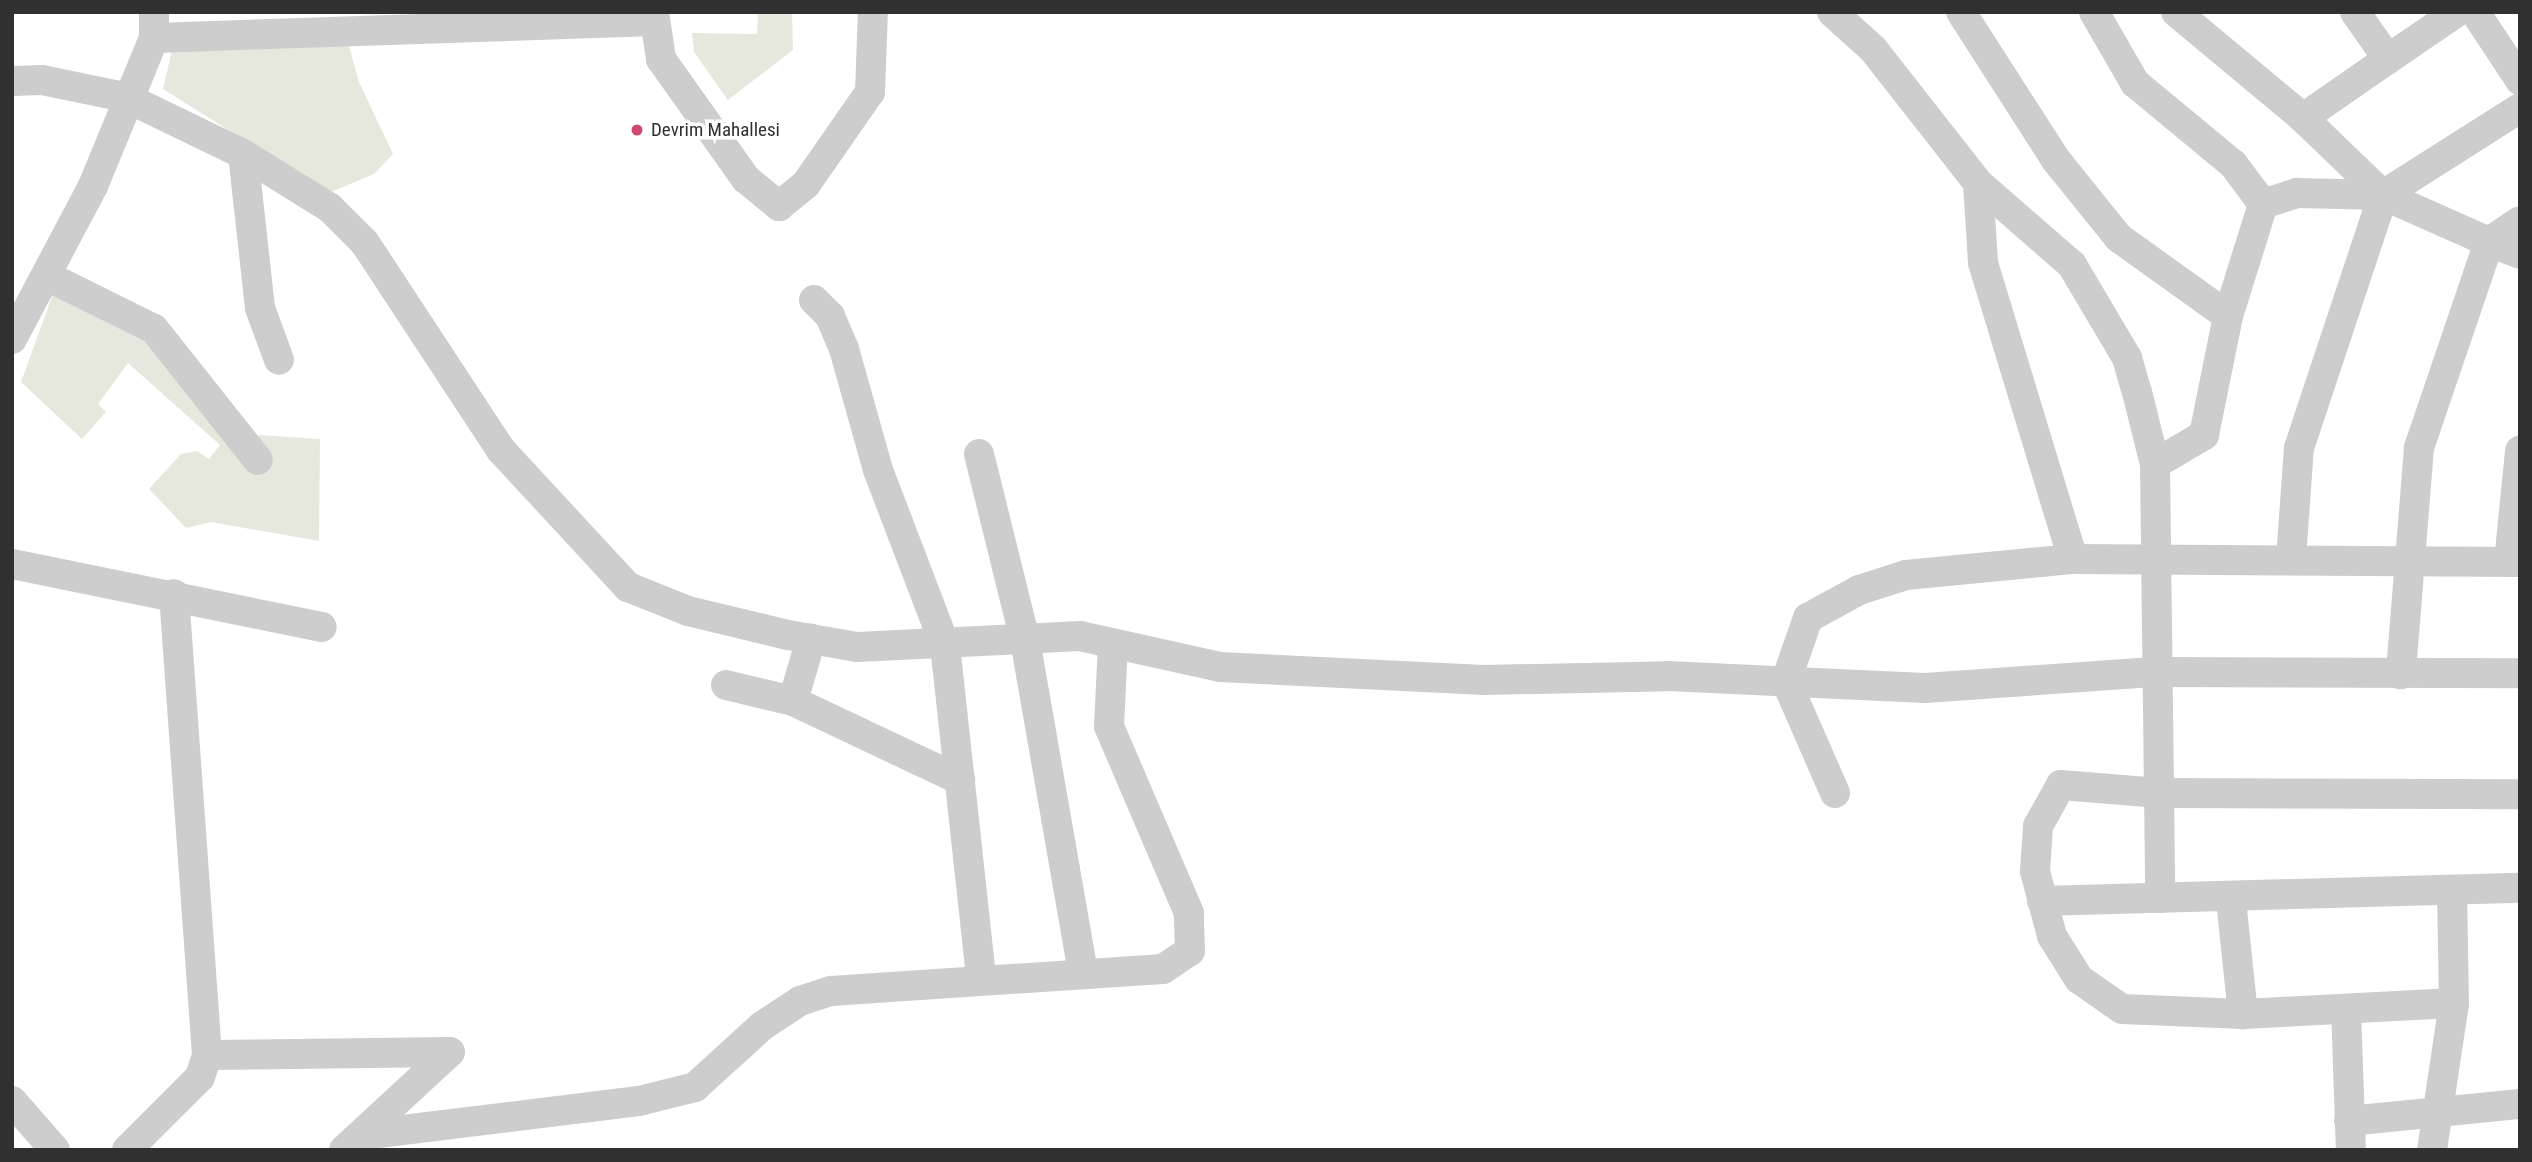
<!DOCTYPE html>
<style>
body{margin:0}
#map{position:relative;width:2532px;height:1162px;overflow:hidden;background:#fff;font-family:"Roboto Condensed",sans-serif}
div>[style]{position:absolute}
.green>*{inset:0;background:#e6e8dd}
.minor>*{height:30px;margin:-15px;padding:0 15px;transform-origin:15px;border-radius:15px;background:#cdcdcd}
.dots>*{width:19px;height:19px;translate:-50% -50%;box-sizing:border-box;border:4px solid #fff;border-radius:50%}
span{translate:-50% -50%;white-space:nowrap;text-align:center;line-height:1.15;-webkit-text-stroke:7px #fff;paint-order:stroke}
.poi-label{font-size:19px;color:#303030}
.left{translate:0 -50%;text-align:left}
.frame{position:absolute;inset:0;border:14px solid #303030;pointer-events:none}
</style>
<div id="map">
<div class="green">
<i style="clip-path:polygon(758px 12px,792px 12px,793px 50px,728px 100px,694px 52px,692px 33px,757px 34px)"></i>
<i style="clip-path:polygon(345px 32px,359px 82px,393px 154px,374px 174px,329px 193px,163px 89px,175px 37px)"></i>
<i style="clip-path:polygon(53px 294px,154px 329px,258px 459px,259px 435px,320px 439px,319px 541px,211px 522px,186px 528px,149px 489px,181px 454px,197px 451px,209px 459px,220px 445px,128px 363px,98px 404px,106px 412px,82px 439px,21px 382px)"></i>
</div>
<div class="minor">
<i style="left:654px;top:12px;width:48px;rotate:81.5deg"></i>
<i style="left:661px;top:59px;width:147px;rotate:54.7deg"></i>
<i style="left:746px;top:179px;width:43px;rotate:39.3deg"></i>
<i style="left:779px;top:206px;width:35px;rotate:-39deg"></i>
<i style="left:806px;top:184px;width:112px;rotate:-55.2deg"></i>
<i style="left:870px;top:92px;width:80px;rotate:-87.9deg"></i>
<i style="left:1832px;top:12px;width:55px;rotate:42.1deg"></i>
<i style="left:1873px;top:49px;width:170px;rotate:51.9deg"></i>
<i style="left:1978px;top:183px;width:80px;rotate:86.4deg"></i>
<i style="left:1983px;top:263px;width:309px;rotate:73.1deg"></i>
<i style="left:1961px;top:12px;width:176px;rotate:57.3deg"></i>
<i style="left:2056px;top:160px;width:100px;rotate:51.1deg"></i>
<i style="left:2119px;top:238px;width:134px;rotate:35.6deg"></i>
<i style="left:2094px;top:12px;width:82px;rotate:60deg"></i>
<i style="left:2135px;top:83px;width:127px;rotate:39.6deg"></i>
<i style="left:2233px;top:164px;width:50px;rotate:53.1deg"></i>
<i style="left:2176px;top:12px;width:165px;rotate:39.8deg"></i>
<i style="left:2303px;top:118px;width:111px;rotate:43.9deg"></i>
<i style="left:2383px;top:195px;width:162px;rotate:-32.4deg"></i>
<i style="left:2475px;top:12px;width:82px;rotate:56.5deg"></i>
<i style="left:154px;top:38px;width:501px;rotate:-1.94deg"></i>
<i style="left:2388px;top:59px;width:83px;rotate:-34.3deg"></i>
<i style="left:12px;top:81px;width:30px;rotate:-2deg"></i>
<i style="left:42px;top:80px;width:85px;rotate:11.6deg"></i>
<i style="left:125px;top:97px;width:131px;rotate:25.8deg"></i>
<i style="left:243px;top:154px;width:102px;rotate:31.8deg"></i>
<i style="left:330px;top:208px;width:49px;rotate:45deg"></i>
<i style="left:365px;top:243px;width:248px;rotate:56.7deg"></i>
<i style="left:501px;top:450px;width:187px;rotate:47.2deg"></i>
<i style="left:628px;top:587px;width:65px;rotate:21.8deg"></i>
<i style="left:688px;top:611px;width:103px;rotate:13.5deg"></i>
<i style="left:788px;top:635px;width:70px;rotate:9.9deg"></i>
<i style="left:857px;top:647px;width:223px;rotate:-2.8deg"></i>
<i style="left:1080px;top:636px;width:143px;rotate:12.5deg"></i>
<i style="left:1220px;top:667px;width:264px;rotate:2.8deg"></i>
<i style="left:1484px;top:680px;width:184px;rotate:-1.2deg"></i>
<i style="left:1668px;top:676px;width:257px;rotate:2.7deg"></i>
<i style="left:1925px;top:688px;width:232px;rotate:-4deg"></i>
<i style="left:2156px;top:672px;width:364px;rotate:0.2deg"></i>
<i style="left:2303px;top:118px;width:103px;rotate:-34.8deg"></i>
<i style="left:2388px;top:59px;width:57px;rotate:-125.1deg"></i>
<i style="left:243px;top:154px;width:155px;rotate:83.7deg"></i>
<i style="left:260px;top:308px;width:55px;rotate:69.9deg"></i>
<i style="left:1978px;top:183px;width:125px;rotate:41.1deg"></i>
<i style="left:2072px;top:265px;width:108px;rotate:59.4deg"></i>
<i style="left:2127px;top:358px;width:35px;rotate:74deg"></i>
<i style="left:2137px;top:392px;width:74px;rotate:76deg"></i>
<i style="left:2155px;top:464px;width:434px;rotate:89.3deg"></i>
<i style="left:2489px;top:242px;width:37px;rotate:-34deg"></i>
<i style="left:2489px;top:242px;width:33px;rotate:21deg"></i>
<i style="left:47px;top:276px;width:119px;rotate:26.4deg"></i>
<i style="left:154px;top:329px;width:167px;rotate:51.6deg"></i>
<i style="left:814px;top:300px;width:23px;rotate:45deg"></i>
<i style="left:830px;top:316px;width:36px;rotate:67deg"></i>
<i style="left:844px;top:349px;width:126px;rotate:74.3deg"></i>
<i style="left:878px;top:470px;width:187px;rotate:69.1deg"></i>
<i style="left:945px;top:645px;width:335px;rotate:83.8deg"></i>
<i style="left:12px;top:339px;width:173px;rotate:-62.1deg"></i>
<i style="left:93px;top:186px;width:160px;rotate:-67.6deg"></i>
<i style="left:154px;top:38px;width:26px;rotate:-90deg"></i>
<i style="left:979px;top:454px;width:192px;rotate:76.1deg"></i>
<i style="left:1025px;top:640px;width:338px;rotate:80.1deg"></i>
<i style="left:2155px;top:464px;width:57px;rotate:-30.6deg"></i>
<i style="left:2204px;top:435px;width:121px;rotate:-78.6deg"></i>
<i style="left:2228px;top:316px;width:117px;rotate:-72.6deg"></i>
<i style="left:2263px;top:204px;width:36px;rotate:-18deg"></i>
<i style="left:2297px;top:193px;width:86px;rotate:1.3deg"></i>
<i style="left:2383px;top:195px;width:116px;rotate:23.9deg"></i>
<i style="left:2489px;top:242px;width:218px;rotate:108.8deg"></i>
<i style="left:2419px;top:448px;width:227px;rotate:94.6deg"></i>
<i style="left:2291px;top:559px;width:111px;rotate:-85.9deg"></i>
<i style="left:2299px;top:448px;width:267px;rotate:-71.6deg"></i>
<i style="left:2509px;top:562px;width:112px;rotate:-84.3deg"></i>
<i style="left:12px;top:564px;width:316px;rotate:11.5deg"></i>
<i style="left:726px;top:685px;width:69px;rotate:13.4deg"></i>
<i style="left:793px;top:701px;width:185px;rotate:25.3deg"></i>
<i style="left:793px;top:701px;width:65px;rotate:-73.8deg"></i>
<i style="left:1835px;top:793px;width:122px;rotate:-113.6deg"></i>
<i style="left:1786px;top:681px;width:67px;rotate:-70.8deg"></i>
<i style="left:1808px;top:618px;width:58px;rotate:-28.8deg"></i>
<i style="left:1859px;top:590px;width:49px;rotate:-17.7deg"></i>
<i style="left:1906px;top:575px;width:168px;rotate:-5.5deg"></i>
<i style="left:2073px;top:559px;width:447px;rotate:0.4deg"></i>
<i style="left:2452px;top:890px;width:113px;rotate:89deg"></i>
<i style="left:2231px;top:900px;width:115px;rotate:84deg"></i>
<i style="left:2243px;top:1014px;width:211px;rotate:-3deg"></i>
<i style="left:2454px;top:1003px;width:149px;rotate:98.5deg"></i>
<i style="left:2042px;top:901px;width:478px;rotate:-1.6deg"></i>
<i style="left:2346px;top:1009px;width:141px;rotate:88deg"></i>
<i style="left:2243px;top:1014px;width:121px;rotate:-177.6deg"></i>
<i style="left:2122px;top:1009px;width:52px;rotate:-145.1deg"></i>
<i style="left:2079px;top:979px;width:51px;rotate:-122.1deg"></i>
<i style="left:2052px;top:936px;width:67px;rotate:-104.7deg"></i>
<i style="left:2035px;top:871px;width:45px;rotate:-86.2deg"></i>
<i style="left:2038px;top:826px;width:47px;rotate:-60.7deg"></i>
<i style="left:2061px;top:785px;width:99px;rotate:4.6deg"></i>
<i style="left:2160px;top:793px;width:360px;rotate:0.2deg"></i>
<i style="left:207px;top:1055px;width:243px;rotate:-0.7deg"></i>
<i style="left:12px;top:1101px;width:65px;rotate:48.7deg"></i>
<i style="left:2349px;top:1121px;width:172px;rotate:-5.7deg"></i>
<i style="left:362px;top:1135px;width:279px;rotate:-7deg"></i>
<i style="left:639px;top:1101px;width:58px;rotate:-14deg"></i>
<i style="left:695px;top:1087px;width:91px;rotate:-42.3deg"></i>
<i style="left:762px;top:1026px;width:45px;rotate:-33.3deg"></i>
<i style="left:800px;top:1001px;width:33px;rotate:-18deg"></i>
<i style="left:831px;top:991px;width:333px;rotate:-3.8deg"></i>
<i style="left:1163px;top:969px;width:32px;rotate:-34deg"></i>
<i style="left:1190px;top:951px;width:38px;rotate:-92deg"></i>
<i style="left:1189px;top:913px;width:203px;rotate:-113.2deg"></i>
<i style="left:1109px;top:726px;width:81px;rotate:-87.2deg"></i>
<i style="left:127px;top:1150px;width:103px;rotate:-45deg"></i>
<i style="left:200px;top:1077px;width:23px;rotate:-72deg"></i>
<i style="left:207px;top:1055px;width:462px;rotate:-94.1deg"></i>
<i style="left:344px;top:1150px;width:144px;rotate:-42.8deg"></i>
</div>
<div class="dots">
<i style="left:637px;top:130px;background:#d04a6e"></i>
</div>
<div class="poi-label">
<span class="left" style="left:651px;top:130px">Devrim Mahallesi</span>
</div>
<div class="frame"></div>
</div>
